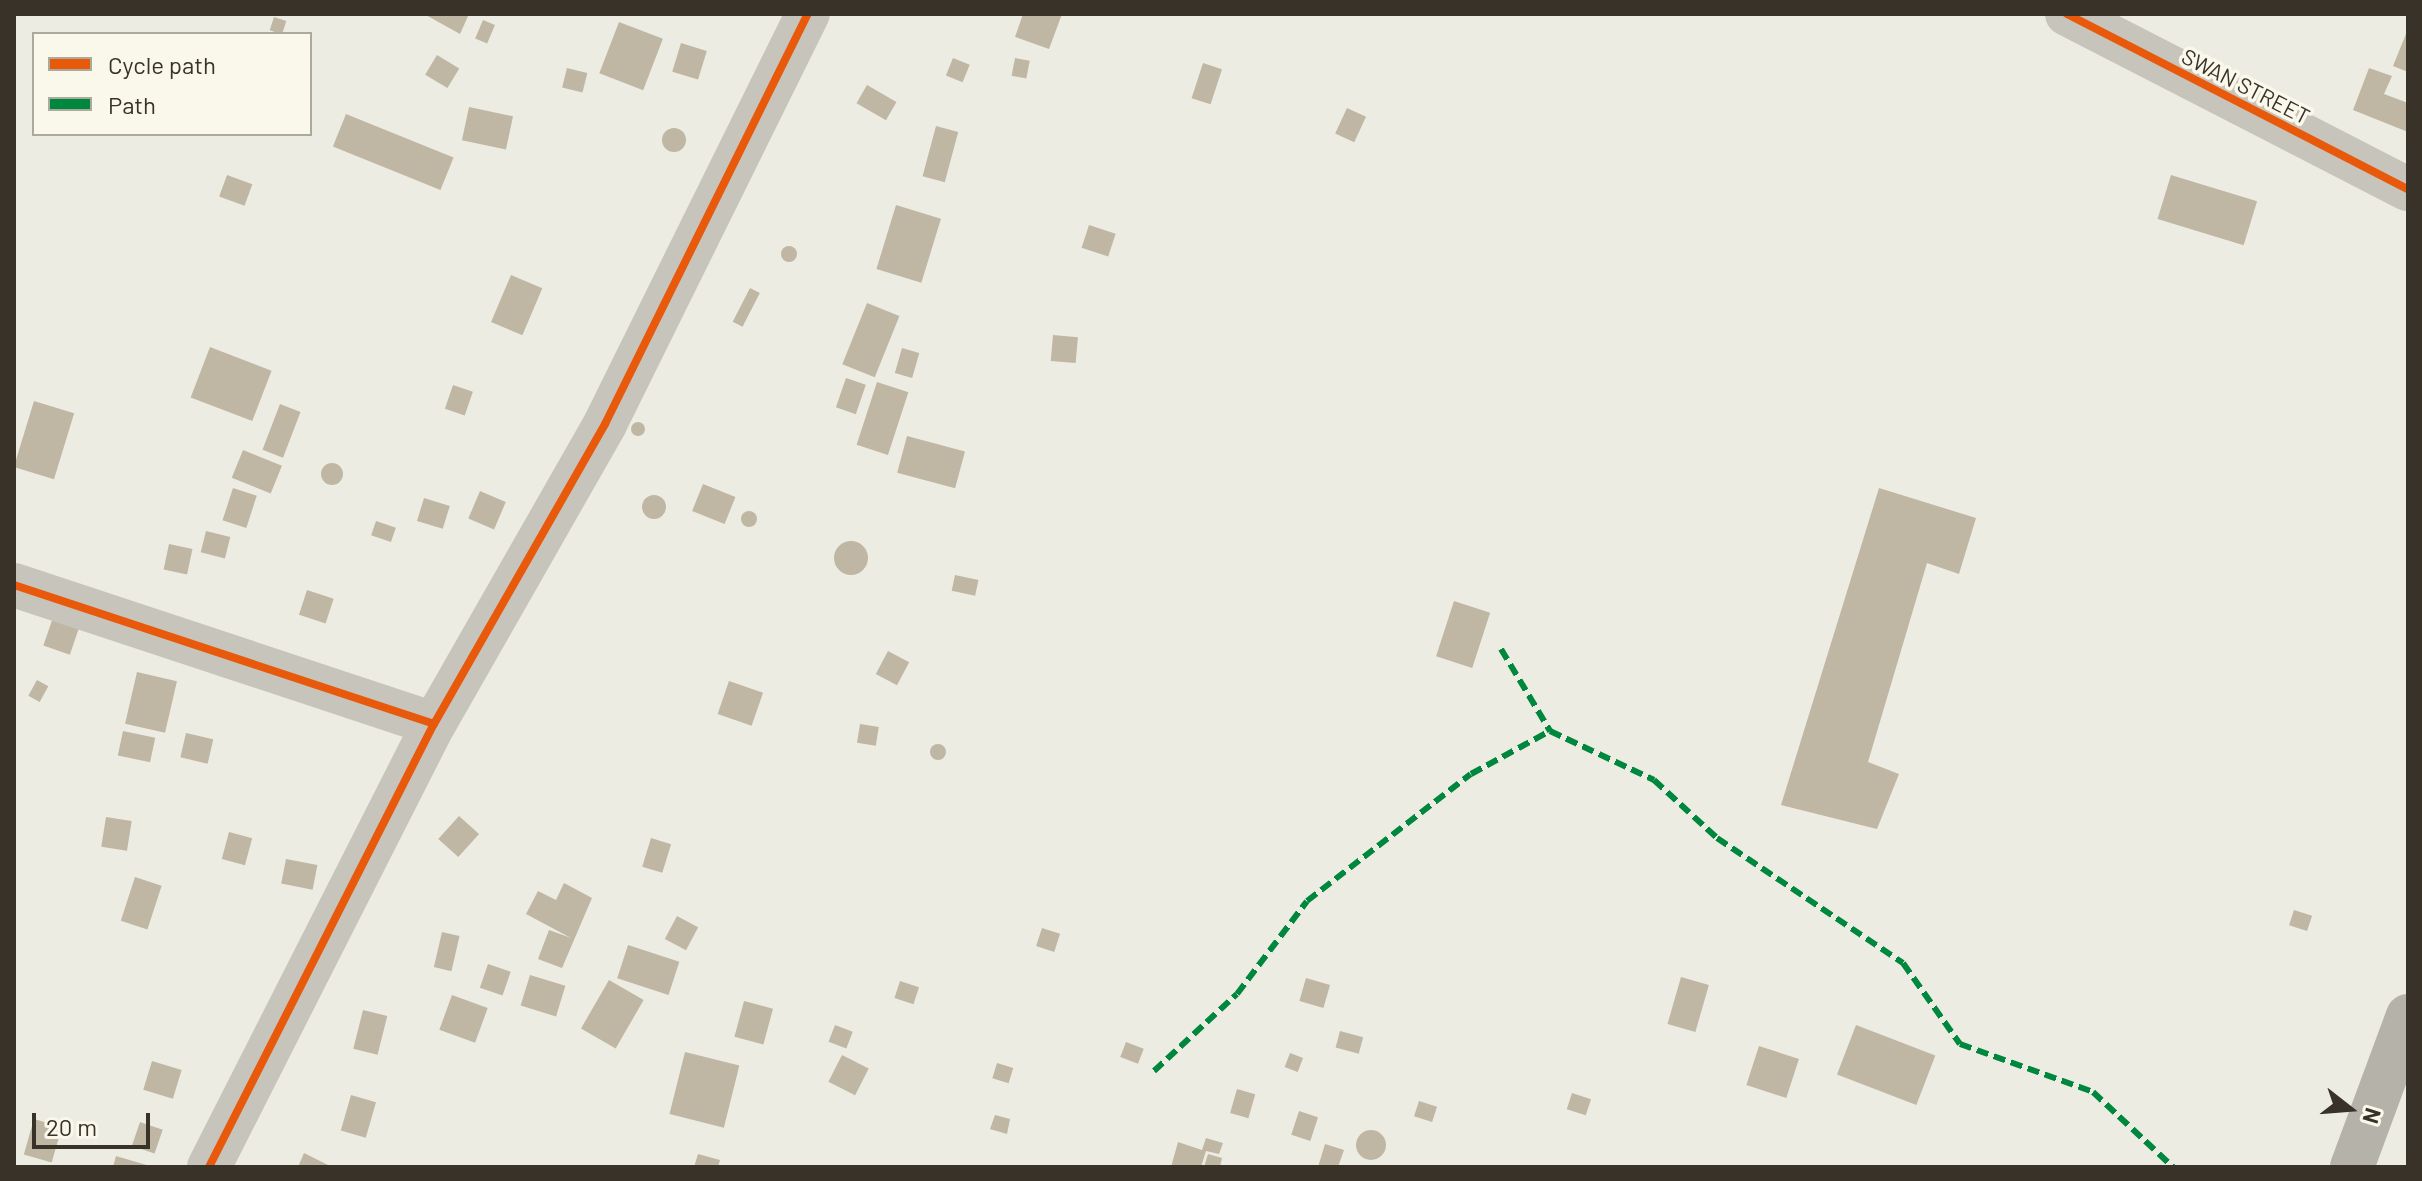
<!DOCTYPE html>
<style>
body{margin:0}
#map{position:relative;width:2422px;height:1181px;overflow:hidden;background:#edece2;font-family:Barlow,sans-serif}
div>[style]{position:absolute}
.building>*{inset:0;background:#c0b6a4;transform-origin:0 0}
.round{border-radius:50%}
.minor>*{height:44px;margin:-22px;padding:0 22px;transform-origin:22px;border-radius:22px;background:#c6c4bb}
.major>*{height:44px;margin:-22px;padding:0 22px;transform-origin:22px;border-radius:22px;background:#b5b2aa}
.quiet>*{height:6px;margin-top:-3px;transform-origin:0;background:repeating-linear-gradient(90deg,#00873e 0 12px,transparent 0 18px)}
.cycleway>*{height:8px;margin:-4px;padding:0 4px;transform-origin:4px;border-radius:4px;background:#e8590c}
span{translate:-50% -50%;white-space:nowrap;text-align:center;line-height:1.15;-webkit-text-stroke:7px #faf8ea;paint-order:stroke}
.street-label{font-size:22px;color:#383229}
.frame{position:absolute;inset:0;border:16px solid #383229;pointer-events:none}
.legend{position:absolute;left:32px;top:32px;width:280px;height:104px;box-sizing:border-box;background:#faf8ea;border:2px solid #aca99d;margin:0;padding:10px 14px;list-style:none;font-size:24px;color:#383229}
.legend li{display:flex;align-items:center;gap:16px;height:40px}
.legend b{width:40px;border:2px solid #aca99d}
.north{position:absolute;left:2310px;top:1069px;width:80px;height:80px;-webkit-text-stroke:6px #faf8ea;paint-order:stroke;rotate:107deg;font-size:22px;font-weight:700;line-height:32px;text-align:center;color:#383229}
.north::after{content:'';display:block;margin:auto;width:28px;height:36px;background:#383229;clip-path:polygon(50% 0,100% 100%,50% 72%,0 100%)}
.scale{position:absolute;left:32px;top:1113px;width:118px;height:36px;box-sizing:border-box;border:4px solid #383229;border-top:0;padding-left:10px;font-size:24px;line-height:28px;white-space:nowrap;color:#383229;-webkit-text-stroke:6px #faf8ea;paint-order:stroke}
</style>
<div id="map">
<div class="building">
<i style="clip-path:polygon(424px 14px,469px 14px,460px 34px)"></i>
<i style="clip-path:polygon(1023px 14px,1062px 14px,1049px 49px,1015px 37px)"></i>
<i style="left:274px;top:17px;width:13px;height:14px;rotate:18deg"></i>
<i style="left:483px;top:20px;width:13px;height:20px;rotate:23deg"></i>
<i style="left:619px;top:22px;width:47px;height:55px;rotate:21deg"></i>
<i style="clip-path:polygon(2408px 29px,2408px 72px,2393px 66px)"></i>
<i style="left:681px;top:43px;width:27px;height:30px;rotate:17deg"></i>
<i style="left:437px;top:55px;width:26px;height:23px;rotate:31deg"></i>
<i style="left:953px;top:58px;width:18px;height:19px;rotate:22deg"></i>
<i style="left:1015px;top:58px;width:15px;height:18px;rotate:11deg"></i>
<i style="left:1203px;top:63px;width:20px;height:37px;rotate:18deg"></i>
<i style="left:567px;top:68px;width:21px;height:20px;rotate:14deg"></i>
<i style="clip-path:polygon(2369px 68px,2392px 76px,2384px 94px,2408px 103px,2408px 132px,2353px 110px)"></i>
<i style="left:867px;top:85px;width:34px;height:21px;rotate:30deg"></i>
<i style="left:469px;top:107px;width:45px;height:34px;rotate:12deg"></i>
<i style="left:1347px;top:108px;width:21px;height:28px;rotate:25deg"></i>
<i style="left:346px;top:114px;width:116px;height:35px;rotate:22deg"></i>
<i style="left:936px;top:126px;width:23px;height:52px;rotate:15deg"></i>
<i class="round" style="left:662px;top:128px;width:24px;height:24px"></i>
<i style="left:227px;top:175px;width:27px;height:23px;rotate:20deg"></i>
<i style="left:2171px;top:175px;width:90px;height:46px;rotate:17deg"></i>
<i style="left:896px;top:205px;width:47px;height:67px;rotate:17deg"></i>
<i style="left:1089px;top:225px;width:28px;height:24px;rotate:18deg"></i>
<i class="round" style="left:781px;top:246px;width:16px;height:16px"></i>
<i style="left:511px;top:275px;width:34px;height:51px;rotate:23deg"></i>
<i style="left:750px;top:288px;width:11px;height:38px;rotate:27deg"></i>
<i style="left:867px;top:303px;width:35px;height:66px;rotate:22deg"></i>
<i style="left:1053px;top:335px;width:25px;height:26px;rotate:5deg"></i>
<i style="left:210px;top:347px;width:66px;height:54px;rotate:21deg"></i>
<i style="left:902px;top:348px;width:18px;height:26px;rotate:16deg"></i>
<i style="left:846px;top:378px;width:21px;height:31px;rotate:19deg"></i>
<i style="left:877px;top:382px;width:33px;height:66px;rotate:18deg"></i>
<i style="left:453px;top:385px;width:21px;height:25px;rotate:19deg"></i>
<i style="left:34px;top:401px;width:42px;height:69px;rotate:17deg"></i>
<i style="left:280px;top:404px;width:22px;height:49px;rotate:21deg"></i>
<i class="round" style="left:631px;top:422px;width:14px;height:14px"></i>
<i style="left:907px;top:436px;width:60px;height:38px;rotate:15deg"></i>
<i style="left:243px;top:450px;width:42px;height:30px;rotate:22deg"></i>
<i class="round" style="left:321px;top:463px;width:22px;height:22px"></i>
<i style="left:703px;top:484px;width:35px;height:29px;rotate:22deg"></i>
<i style="left:233px;top:488px;width:25px;height:34px;rotate:18deg"></i>
<i style="clip-path:polygon(1879px 488px,1976px 518px,1959px 574px,1927px 563px,1868px 762px,1899px 774px,1877px 829px,1781px 805px)"></i>
<i style="left:480px;top:491px;width:28px;height:30px;rotate:23deg"></i>
<i class="round" style="left:642px;top:495px;width:24px;height:24px"></i>
<i style="left:424px;top:498px;width:27px;height:24px;rotate:17deg"></i>
<i class="round" style="left:741px;top:511px;width:16px;height:16px"></i>
<i style="left:376px;top:521px;width:21px;height:15px;rotate:19deg"></i>
<i style="left:206px;top:531px;width:25px;height:22px;rotate:14deg"></i>
<i class="round" style="left:834px;top:541px;width:34px;height:34px"></i>
<i style="left:169px;top:544px;width:24px;height:26px;rotate:12deg"></i>
<i style="left:955px;top:575px;width:24px;height:16px;rotate:12deg"></i>
<i style="left:307px;top:590px;width:28px;height:26px;rotate:18deg"></i>
<i style="left:1454px;top:601px;width:38px;height:58px;rotate:18deg"></i>
<i style="left:58px;top:603px;width:28px;height:45px;rotate:19deg"></i>
<i style="left:888px;top:651px;width:24px;height:26px;rotate:28deg"></i>
<i style="left:137px;top:672px;width:41px;height:53px;rotate:13deg"></i>
<i style="left:37px;top:680px;width:13px;height:18px;rotate:29deg"></i>
<i style="left:729px;top:681px;width:36px;height:35px;rotate:19deg"></i>
<i style="left:860px;top:724px;width:19px;height:19px;rotate:9deg"></i>
<i style="left:123px;top:731px;width:33px;height:25px;rotate:12deg"></i>
<i style="left:186px;top:733px;width:28px;height:25px;rotate:13deg"></i>
<i class="round" style="left:930px;top:744px;width:16px;height:16px"></i>
<i style="left:459px;top:816px;width:27px;height:31px;rotate:42deg"></i>
<i style="left:106px;top:817px;width:26px;height:30px;rotate:9deg"></i>
<i style="left:229px;top:832px;width:24px;height:28px;rotate:15deg"></i>
<i style="left:651px;top:838px;width:21px;height:30px;rotate:17deg"></i>
<i style="left:286px;top:859px;width:32px;height:25px;rotate:11deg"></i>
<i style="left:135px;top:877px;width:28px;height:46px;rotate:18deg"></i>
<i style="clip-path:polygon(564px 883px,592px 898px,562px 968px,538px 959px,549px 930px,571px 938px,526px 914px,538px 891px,556px 900px)"></i>
<i style="left:2294px;top:910px;width:19px;height:16px;rotate:18deg"></i>
<i style="left:677px;top:916px;width:24px;height:26px;rotate:28deg"></i>
<i style="left:1042px;top:928px;width:19px;height:19px;rotate:18deg"></i>
<i style="left:442px;top:932px;width:18px;height:36px;rotate:13deg"></i>
<i style="left:628px;top:945px;width:54px;height:35px;rotate:18deg"></i>
<i style="left:488px;top:964px;width:24px;height:25px;rotate:19deg"></i>
<i style="left:530px;top:975px;width:37px;height:32px;rotate:17deg"></i>
<i style="left:1681px;top:977px;width:29px;height:49px;rotate:16deg"></i>
<i style="left:1306px;top:978px;width:25px;height:24px;rotate:16deg"></i>
<i style="left:609px;top:980px;width:40px;height:56px;rotate:30deg"></i>
<i style="left:900px;top:981px;width:20px;height:18px;rotate:18deg"></i>
<i style="left:452px;top:995px;width:38px;height:37px;rotate:20deg"></i>
<i style="left:744px;top:1001px;width:30px;height:37px;rotate:15deg"></i>
<i style="left:363px;top:1010px;width:25px;height:40px;rotate:14deg"></i>
<i style="left:835px;top:1025px;width:19px;height:18px;rotate:21deg"></i>
<i style="left:1856px;top:1025px;width:85px;height:53px;rotate:21deg"></i>
<i style="left:1340px;top:1031px;width:24px;height:17px;rotate:15deg"></i>
<i style="left:1126px;top:1042px;width:19px;height:16px;rotate:21deg"></i>
<i style="left:1759px;top:1046px;width:42px;height:41px;rotate:18deg"></i>
<i style="left:685px;top:1052px;width:56px;height:64px;rotate:14deg"></i>
<i style="left:1290px;top:1053px;width:14px;height:15px;rotate:21deg"></i>
<i style="left:842px;top:1055px;width:30px;height:30px;rotate:27deg"></i>
<i style="left:152px;top:1061px;width:31px;height:30px;rotate:17deg"></i>
<i style="left:997px;top:1063px;width:17px;height:16px;rotate:17deg"></i>
<i style="left:1237px;top:1089px;width:19px;height:25px;rotate:16deg"></i>
<i style="left:1572px;top:1093px;width:20px;height:17px;rotate:18deg"></i>
<i style="left:351px;top:1095px;width:26px;height:37px;rotate:16deg"></i>
<i style="left:1419px;top:1101px;width:19px;height:16px;rotate:18deg"></i>
<i style="left:1299px;top:1111px;width:20px;height:25px;rotate:18deg"></i>
<i style="clip-path:polygon(995px 1115px,1010px 1119px,1007px 1134px,990px 1129px)"></i>
<i style="left:34px;top:1119px;width:29px;height:37px;rotate:16deg"></i>
<i style="left:140px;top:1122px;width:24px;height:25px;rotate:19deg"></i>
<i class="round" style="left:1356px;top:1130px;width:30px;height:30px"></i>
<i style="clip-path:polygon(1206px 1138px,1223px 1143px,1219px 1154px,1206px 1151px,1201px 1167px,1171px 1167px,1178px 1142px,1202px 1150px)"></i>
<i style="clip-path:polygon(1325px 1144px,1344px 1150px,1338px 1167px,1318px 1167px)"></i>
<i style="clip-path:polygon(304px 1153px,332px 1167px,298px 1167px)"></i>
<i style="clip-path:polygon(698px 1154px,720px 1160px,718px 1167px,694px 1167px)"></i>
<i style="clip-path:polygon(1208px 1154px,1222px 1158px,1220px 1167px,1204px 1167px)"></i>
<i style="clip-path:polygon(116px 1156px,150px 1166px,150px 1167px,113px 1167px)"></i>
</div>
<div class="minor">
<i style="left:2067px;top:14px;width:383px;rotate:27.2deg"></i>
<i style="left:14px;top:585px;width:442px;rotate:18.3deg"></i>
<i style="left:209px;top:1167px;width:497px;rotate:-63.1deg"></i>
<i style="left:434px;top:724px;width:345px;rotate:-60.3deg"></i>
<i style="left:605px;top:424px;width:458px;rotate:-63.7deg"></i>
</div>
<div class="major">
<i style="left:2352px;top:1167px;width:161px;rotate:-69.7deg"></i>
</div>
<div class="quiet">
<i style="left:1501px;top:649px;width:96px;rotate:59.1deg"></i>
<i style="left:1550px;top:731px;width:115px;rotate:25.2deg"></i>
<i style="left:1654px;top:780px;width:86px;rotate:42.6deg"></i>
<i style="left:1717px;top:838px;width:224px;rotate:33.9deg"></i>
<i style="left:1903px;top:963px;width:99px;rotate:54.9deg"></i>
<i style="left:1960px;top:1044px;width:141px;rotate:19.8deg"></i>
<i style="left:2093px;top:1092px;width:110px;rotate:43.2deg"></i>
<i style="left:1154px;top:1071px;width:113px;rotate:-42.9deg"></i>
<i style="left:1237px;top:994px;width:116px;rotate:-53deg"></i>
<i style="left:1307px;top:901px;width:207px;rotate:-37.8deg"></i>
<i style="left:1471px;top:774px;width:90px;rotate:-28.6deg"></i>
</div>
<div class="cycleway">
<i style="left:2067px;top:14px;width:383px;rotate:27.2deg"></i>
<i style="left:14px;top:585px;width:442px;rotate:18.3deg"></i>
<i style="left:209px;top:1167px;width:497px;rotate:-63.1deg"></i>
<i style="left:434px;top:724px;width:345px;rotate:-60.3deg"></i>
<i style="left:605px;top:424px;width:458px;rotate:-63.7deg"></i>
</div>
<div class="street-label">
<span style="left:2246px;top:86px;rotate:27deg">SWAN STREET</span>
</div>
<div class="frame"></div>
<ul class="legend">
<li><b style="height:10px;background:#e8590c"></b>Cycle path</li>
<li><b style="height:10px;background:#00873e"></b>Path</li>
</ul>
<div class="north">N</div>
<div class="scale">20 m</div>
</div>
